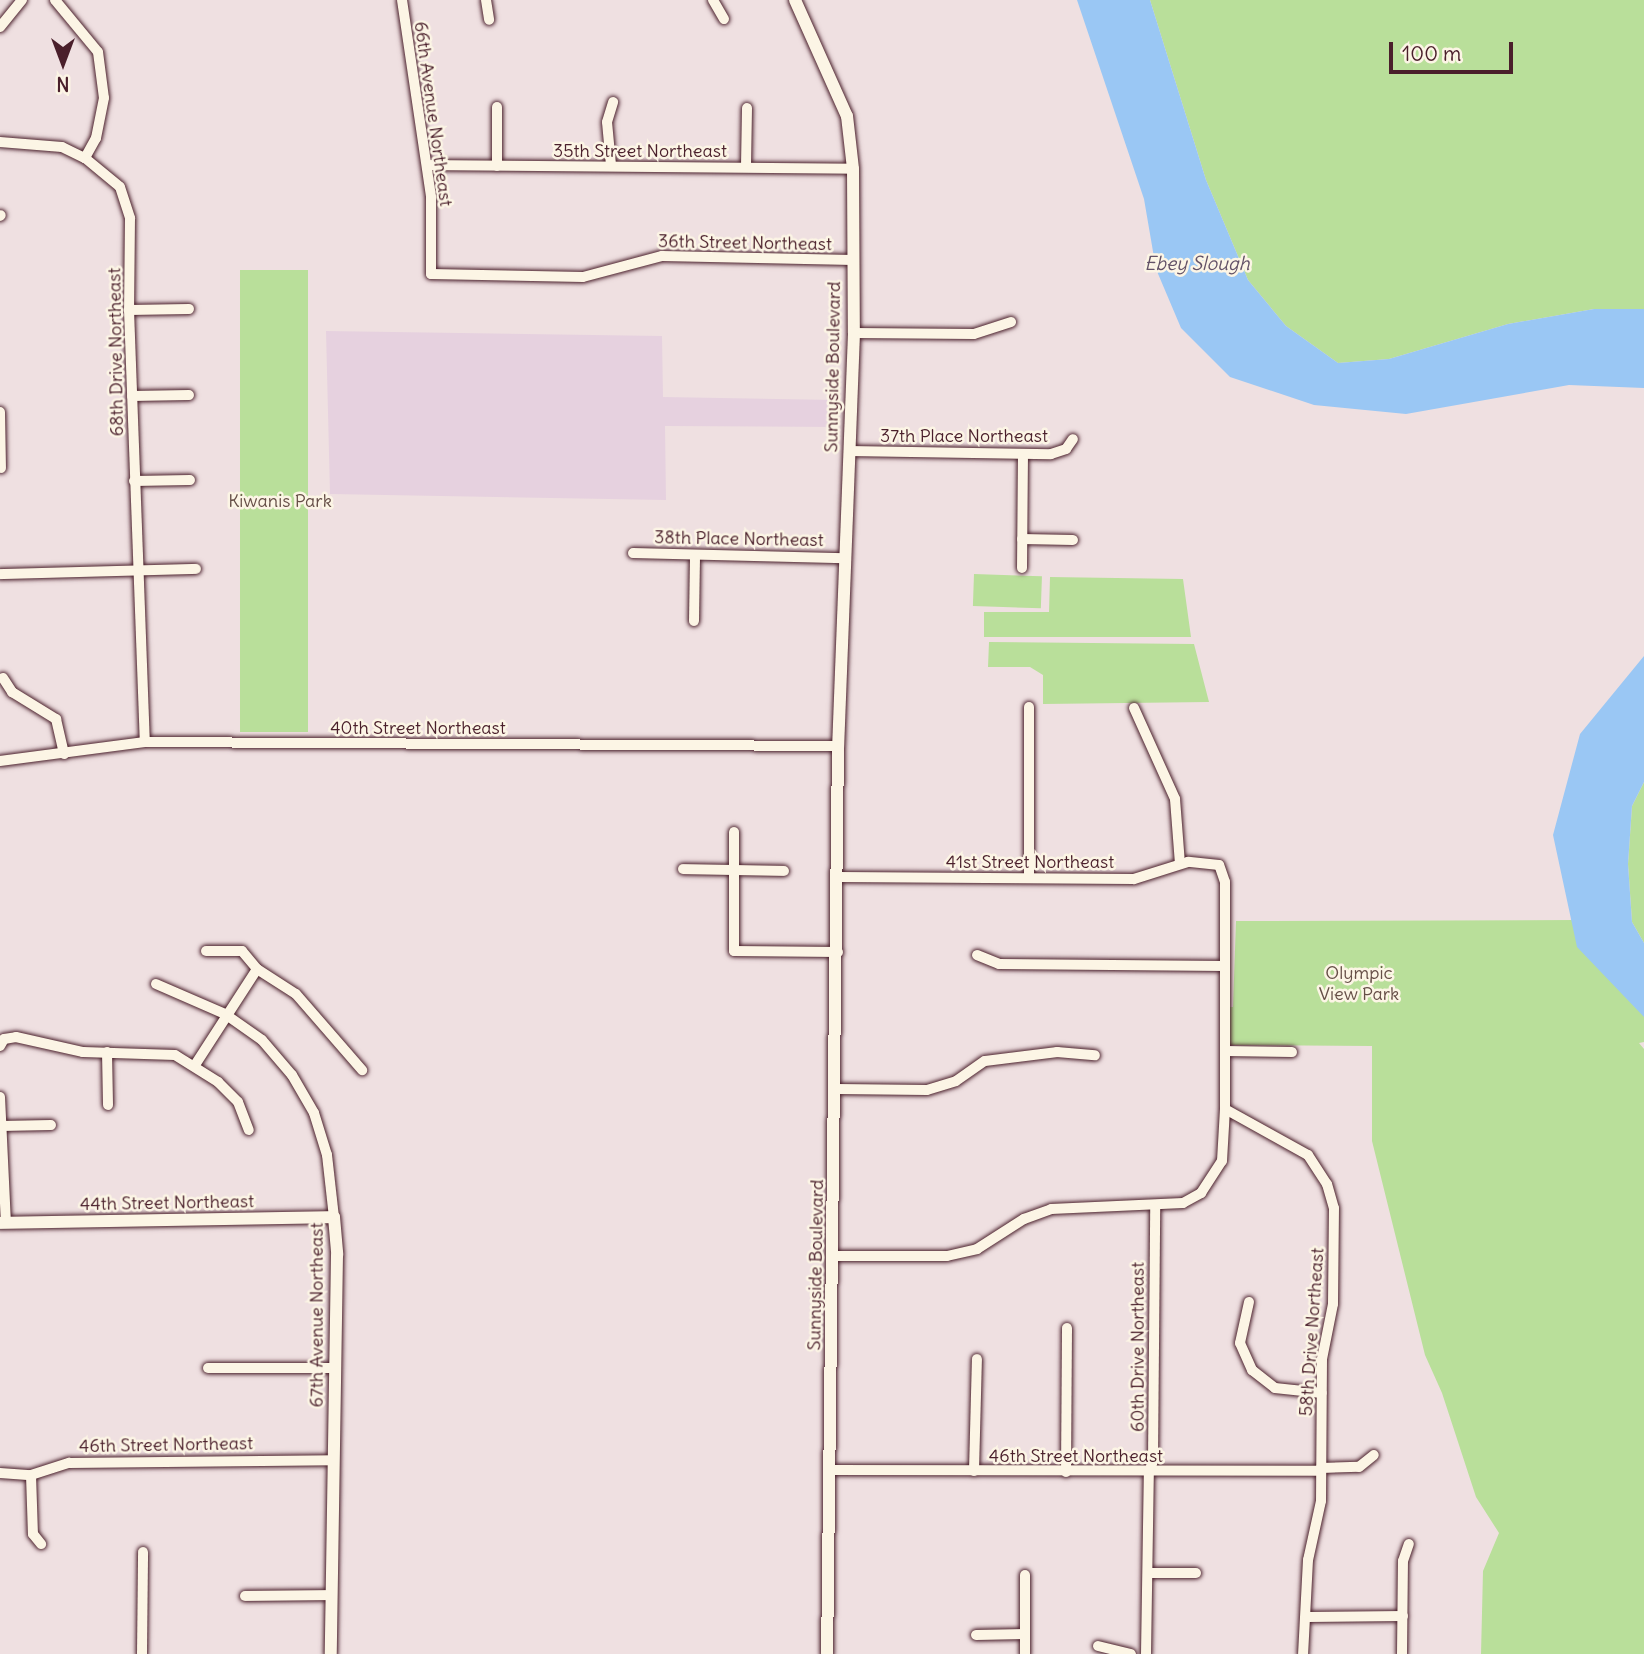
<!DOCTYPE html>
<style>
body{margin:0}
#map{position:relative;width:1644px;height:1654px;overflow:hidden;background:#efe0e1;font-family:Delius,sans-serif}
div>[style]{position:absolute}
.built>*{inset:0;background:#e6d1df}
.green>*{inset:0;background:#b9df9a;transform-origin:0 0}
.water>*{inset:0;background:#9ac7f4}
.roads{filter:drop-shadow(0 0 2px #4a1f2b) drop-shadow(0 0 2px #4a1f2b)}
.minor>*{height:10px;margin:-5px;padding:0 5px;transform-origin:5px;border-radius:5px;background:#fcf5e5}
.tertiary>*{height:12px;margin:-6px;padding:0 6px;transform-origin:6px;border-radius:6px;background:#fcf5e5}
span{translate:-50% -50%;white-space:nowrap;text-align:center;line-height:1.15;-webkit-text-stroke:5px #fcf5e5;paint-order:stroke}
.street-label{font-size:18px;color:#4a1f2b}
.park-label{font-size:18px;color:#664f47}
.water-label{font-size:19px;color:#625167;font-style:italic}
.north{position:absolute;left:28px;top:28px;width:70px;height:70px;-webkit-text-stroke:5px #fcf5e5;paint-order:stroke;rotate:180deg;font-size:19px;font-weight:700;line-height:28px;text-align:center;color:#4a1f2b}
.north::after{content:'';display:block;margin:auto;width:24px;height:32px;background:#4a1f2b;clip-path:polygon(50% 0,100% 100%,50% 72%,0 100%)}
.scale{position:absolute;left:1389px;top:42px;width:124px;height:32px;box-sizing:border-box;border:4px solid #4a1f2b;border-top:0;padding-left:9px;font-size:21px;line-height:24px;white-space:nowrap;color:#4a1f2b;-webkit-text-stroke:5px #fcf5e5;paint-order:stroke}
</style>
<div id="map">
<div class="built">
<i style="clip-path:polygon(326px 331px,662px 336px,663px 397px,837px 400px,835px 427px,665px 426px,666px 500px,330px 494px)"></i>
</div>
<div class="green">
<i style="clip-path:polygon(1150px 0,1644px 0,1644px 309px,1594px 309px,1508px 324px,1389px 359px,1338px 363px,1286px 326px,1248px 280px,1206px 180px)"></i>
<i style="left:240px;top:270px;width:68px;height:462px"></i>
<i style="left:974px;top:574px;width:68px;height:32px;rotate:2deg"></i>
<i style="clip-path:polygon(1050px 577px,1183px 579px,1191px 637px,984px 637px,984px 612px,1049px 612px)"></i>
<i style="clip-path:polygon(989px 642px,1194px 644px,1209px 702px,1043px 704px,1043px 675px,1030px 667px,988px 667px)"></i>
<i style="clip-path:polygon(1644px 782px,1644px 943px,1632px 922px,1628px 864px,1632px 806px)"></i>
<i style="clip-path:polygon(1576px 920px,1644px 1016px,1644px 1042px,1639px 1043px,1644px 1049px,1644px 1654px,1481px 1654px,1483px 1571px,1499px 1533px,1476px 1497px,1442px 1393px,1425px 1355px,1372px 1141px,1372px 1046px,1223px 1045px,1223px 1007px,1233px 1007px,1236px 921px)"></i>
</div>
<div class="water">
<i style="clip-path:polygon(1077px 0,1150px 0,1206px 180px,1248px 280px,1286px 326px,1338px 363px,1389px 359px,1508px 324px,1594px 309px,1644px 309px,1644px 388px,1569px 385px,1406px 414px,1314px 405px,1230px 377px,1181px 328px,1156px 269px,1144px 199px)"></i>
<i style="clip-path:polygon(1644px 656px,1644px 782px,1632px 806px,1628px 864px,1632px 922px,1644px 943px,1644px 1017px,1577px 947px,1553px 835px,1580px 734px)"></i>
</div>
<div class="roads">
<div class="minor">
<i style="left:55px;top:0;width:67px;rotate:50.4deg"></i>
<i style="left:98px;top:52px;width:46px;rotate:82.6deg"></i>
<i style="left:104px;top:98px;width:41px;rotate:101.3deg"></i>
<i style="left:96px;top:138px;width:23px;rotate:119deg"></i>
<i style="left:85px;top:158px;width:45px;rotate:39.6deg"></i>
<i style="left:120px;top:187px;width:33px;rotate:72deg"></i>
<i style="left:130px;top:218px;width:92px;rotate:90.6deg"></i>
<i style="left:129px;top:310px;width:432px;rotate:87.9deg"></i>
<i style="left:402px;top:0;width:199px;rotate:81.6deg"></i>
<i style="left:431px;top:197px;width:77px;rotate:90deg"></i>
<i style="left:431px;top:274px;width:152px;rotate:1.1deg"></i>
<i style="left:583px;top:277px;width:82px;rotate:-14.9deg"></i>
<i style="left:662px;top:256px;width:191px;rotate:1.2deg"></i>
<i style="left:486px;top:0;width:20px;rotate:81deg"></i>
<i style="left:713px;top:0;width:22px;rotate:60deg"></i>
<i style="left:0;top:27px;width:35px;rotate:-51deg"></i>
<i style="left:0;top:142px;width:62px;rotate:4.6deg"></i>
<i style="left:62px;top:147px;width:25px;rotate:26deg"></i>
<i style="left:427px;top:165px;width:426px;rotate:0.5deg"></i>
<i style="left:611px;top:165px;width:43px;rotate:-95.3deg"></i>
<i style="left:607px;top:122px;width:21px;rotate:-73deg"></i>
<i style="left:497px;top:166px;width:59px;rotate:-90deg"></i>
<i style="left:746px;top:166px;width:58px;rotate:-89deg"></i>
<i style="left:0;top:216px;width:1px;rotate:-45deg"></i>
<i style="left:129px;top:310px;width:60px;rotate:-1deg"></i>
<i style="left:854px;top:333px;width:120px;rotate:0.5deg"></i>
<i style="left:974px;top:334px;width:39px;rotate:-18deg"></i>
<i style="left:132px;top:396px;width:57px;rotate:-1deg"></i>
<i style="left:0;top:412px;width:56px;rotate:89deg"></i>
<i style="left:849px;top:451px;width:202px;rotate:0.9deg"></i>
<i style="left:1051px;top:454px;width:16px;rotate:-18deg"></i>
<i style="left:1066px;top:449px;width:12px;rotate:-55deg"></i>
<i style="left:134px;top:481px;width:56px;rotate:-1deg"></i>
<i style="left:1022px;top:539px;width:51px;rotate:1.1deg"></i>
<i style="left:633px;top:553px;width:212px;rotate:1.4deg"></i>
<i style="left:1022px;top:568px;width:114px;rotate:-89.5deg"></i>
<i style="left:0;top:574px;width:196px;rotate:-1.5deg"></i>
<i style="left:694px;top:621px;width:66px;rotate:-89.1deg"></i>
<i style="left:3px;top:678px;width:17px;rotate:57deg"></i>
<i style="left:12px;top:692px;width:52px;rotate:31.5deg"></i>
<i style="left:56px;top:719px;width:36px;rotate:77deg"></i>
<i style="left:1134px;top:708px;width:100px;rotate:65.7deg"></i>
<i style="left:1175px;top:799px;width:65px;rotate:85.6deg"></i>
<i style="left:0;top:761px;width:146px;rotate:-7.5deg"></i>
<i style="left:145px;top:742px;width:693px;rotate:0.33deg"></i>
<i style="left:734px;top:832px;width:119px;rotate:90deg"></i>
<i style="left:734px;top:951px;width:104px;rotate:0.6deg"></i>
<i style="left:683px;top:869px;width:101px;rotate:1.1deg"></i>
<i style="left:1029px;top:878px;width:171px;rotate:-90deg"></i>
<i style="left:206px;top:951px;width:36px"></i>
<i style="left:242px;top:951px;width:23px;rotate:50deg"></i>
<i style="left:977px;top:955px;width:24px;rotate:22deg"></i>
<i style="left:999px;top:964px;width:226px;rotate:0.5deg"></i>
<i style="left:156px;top:984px;width:75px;rotate:23.5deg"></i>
<i style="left:225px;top:1014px;width:45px;rotate:35.1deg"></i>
<i style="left:262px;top:1040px;width:46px;rotate:49.4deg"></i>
<i style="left:292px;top:1075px;width:44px;rotate:59.9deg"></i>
<i style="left:314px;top:1113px;width:44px;rotate:72.8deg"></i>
<i style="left:327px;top:1155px;width:62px;rotate:83.6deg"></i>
<i style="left:0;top:1046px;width:8px;rotate:-60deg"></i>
<i style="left:4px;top:1039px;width:12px;rotate:-9deg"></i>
<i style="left:16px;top:1037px;width:69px;rotate:12.6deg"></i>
<i style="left:83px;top:1052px;width:92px;rotate:1.9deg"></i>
<i style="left:175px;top:1055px;width:51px;rotate:32.1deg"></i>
<i style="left:218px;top:1082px;width:28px;rotate:45deg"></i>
<i style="left:238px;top:1102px;width:30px;rotate:69deg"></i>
<i style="left:1225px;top:1051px;width:67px;rotate:0.9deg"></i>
<i style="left:107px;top:1052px;width:53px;rotate:88.9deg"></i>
<i style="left:195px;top:1065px;width:114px;rotate:-57.1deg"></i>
<i style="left:257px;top:969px;width:46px;rotate:32.7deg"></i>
<i style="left:296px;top:994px;width:101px;rotate:49deg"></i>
<i style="left:837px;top:1089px;width:90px;rotate:0.6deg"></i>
<i style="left:927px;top:1090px;width:30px;rotate:-17deg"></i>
<i style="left:956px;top:1081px;width:35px;rotate:-35deg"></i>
<i style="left:985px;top:1061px;width:73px;rotate:-7.1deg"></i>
<i style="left:1057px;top:1052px;width:38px;rotate:5deg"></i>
<i style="left:0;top:1097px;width:126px;rotate:87.3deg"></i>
<i style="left:1225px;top:1109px;width:95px;rotate:29deg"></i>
<i style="left:1308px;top:1155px;width:35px;rotate:57deg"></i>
<i style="left:1327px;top:1184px;width:25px;rotate:74deg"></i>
<i style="left:1334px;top:1208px;width:96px;rotate:90.6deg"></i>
<i style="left:1333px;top:1304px;width:56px;rotate:101.3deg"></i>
<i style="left:1322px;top:1359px;width:142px;rotate:90.4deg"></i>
<i style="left:1321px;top:1501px;width:60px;rotate:102.4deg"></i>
<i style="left:1308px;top:1560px;width:94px;rotate:93deg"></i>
<i style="left:1px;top:1126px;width:50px;rotate:-1.1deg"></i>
<i style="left:835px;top:1256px;width:112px"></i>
<i style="left:947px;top:1256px;width:31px;rotate:-13deg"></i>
<i style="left:977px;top:1249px;width:56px;rotate:-32.6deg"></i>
<i style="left:1024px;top:1219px;width:29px;rotate:-20deg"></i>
<i style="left:1051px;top:1209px;width:132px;rotate:-2.6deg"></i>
<i style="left:1183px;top:1203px;width:21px;rotate:-29deg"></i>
<i style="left:1201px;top:1193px;width:38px;rotate:-57deg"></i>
<i style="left:1222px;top:1161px;width:52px;rotate:-86.7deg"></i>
<i style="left:1225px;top:1109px;width:227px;rotate:-90deg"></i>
<i style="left:1225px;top:882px;width:18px;rotate:-109deg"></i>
<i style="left:1219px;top:865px;width:31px;rotate:-174deg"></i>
<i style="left:1188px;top:862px;width:57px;rotate:162.5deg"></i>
<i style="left:1134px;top:879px;width:296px;rotate:-179.6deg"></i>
<i style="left:1249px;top:1302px;width:42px;rotate:102.4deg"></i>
<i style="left:1240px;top:1343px;width:30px;rotate:66deg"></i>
<i style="left:1252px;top:1370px;width:29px;rotate:38deg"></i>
<i style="left:1275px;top:1388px;width:47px;rotate:6.1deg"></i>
<i style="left:208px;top:1368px;width:127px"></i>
<i style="left:1321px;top:1468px;width:38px;rotate:-2deg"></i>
<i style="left:1359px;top:1467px;width:19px;rotate:-39deg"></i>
<i style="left:830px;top:1470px;width:491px;rotate:0.1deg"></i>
<i style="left:974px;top:1471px;width:112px;rotate:-88.5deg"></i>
<i style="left:1066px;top:1472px;width:144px;rotate:-89.6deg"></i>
<i style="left:0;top:1473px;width:31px;rotate:4deg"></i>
<i style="left:31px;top:1475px;width:40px;rotate:-18deg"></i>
<i style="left:69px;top:1463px;width:265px;rotate:-0.6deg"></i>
<i style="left:31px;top:1475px;width:59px;rotate:88.1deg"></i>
<i style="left:33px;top:1534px;width:13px;rotate:51deg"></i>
<i style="left:1150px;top:1573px;width:46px"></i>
<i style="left:245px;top:1596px;width:87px;rotate:-0.7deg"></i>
<i style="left:1308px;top:1617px;width:95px;rotate:-0.6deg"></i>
<i style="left:976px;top:1635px;width:49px;rotate:-1.2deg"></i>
<i style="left:1098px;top:1646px;width:34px;rotate:14deg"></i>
<i style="left:142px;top:1654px;width:102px;rotate:-89.4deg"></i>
<i style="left:1025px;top:1654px;width:79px;rotate:-90deg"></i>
<i style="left:1146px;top:1654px;width:182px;rotate:-89.1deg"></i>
<i style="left:1149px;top:1472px;width:12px;rotate:-70deg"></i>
<i style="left:1153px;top:1461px;width:254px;rotate:-89.5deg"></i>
<i style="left:1402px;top:1654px;width:93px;rotate:-89.4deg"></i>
<i style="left:1403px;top:1561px;width:18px;rotate:-71deg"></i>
</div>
<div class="tertiary">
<i style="left:795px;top:0;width:127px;rotate:65.9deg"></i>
<i style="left:847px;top:116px;width:53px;rotate:83.5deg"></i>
<i style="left:853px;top:169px;width:164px;rotate:89.7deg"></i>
<i style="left:854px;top:333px;width:413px;rotate:92.2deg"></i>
<i style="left:838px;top:746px;width:908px;rotate:90.69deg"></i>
<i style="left:0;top:1223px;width:334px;rotate:-1deg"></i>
<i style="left:334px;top:1217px;width:38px;rotate:85deg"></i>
<i style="left:337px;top:1255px;width:399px;rotate:90.9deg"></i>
</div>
</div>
<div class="street-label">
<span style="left:433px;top:114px;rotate:82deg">66th Avenue Northeast</span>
<span style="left:640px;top:151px">35th Street Northeast</span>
<span style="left:745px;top:243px;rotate:1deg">36th Street Northeast</span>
<span style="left:116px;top:352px;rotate:-91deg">68th Drive Northeast</span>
<span style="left:833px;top:367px;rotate:-89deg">Sunnyside Boulevard</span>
<span style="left:964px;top:436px">37th Place Northeast</span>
<span style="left:739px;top:539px;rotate:1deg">38th Place Northeast</span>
<span style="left:418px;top:728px">40th Street Northeast</span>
<span style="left:1030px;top:862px">41st Street Northeast</span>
<span style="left:167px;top:1203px;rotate:-1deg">44th Street Northeast</span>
<span style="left:816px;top:1265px;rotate:-89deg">Sunnyside Boulevard</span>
<span style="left:317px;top:1315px;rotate:-90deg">67th Avenue Northeast</span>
<span style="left:1312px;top:1332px;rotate:-86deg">58th Drive Northeast</span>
<span style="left:1138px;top:1347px;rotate:-90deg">60th Drive Northeast</span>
<span style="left:166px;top:1445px;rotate:-1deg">46th Street Northeast</span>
<span style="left:1076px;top:1456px">46th Street Northeast</span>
</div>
<div class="park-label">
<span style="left:280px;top:501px">Kiwanis Park</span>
<span style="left:1359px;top:984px">Olympic<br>View Park</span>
</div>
<div class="water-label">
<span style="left:1197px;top:264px">Ebey Slough</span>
</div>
<div class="north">N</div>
<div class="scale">100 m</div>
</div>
